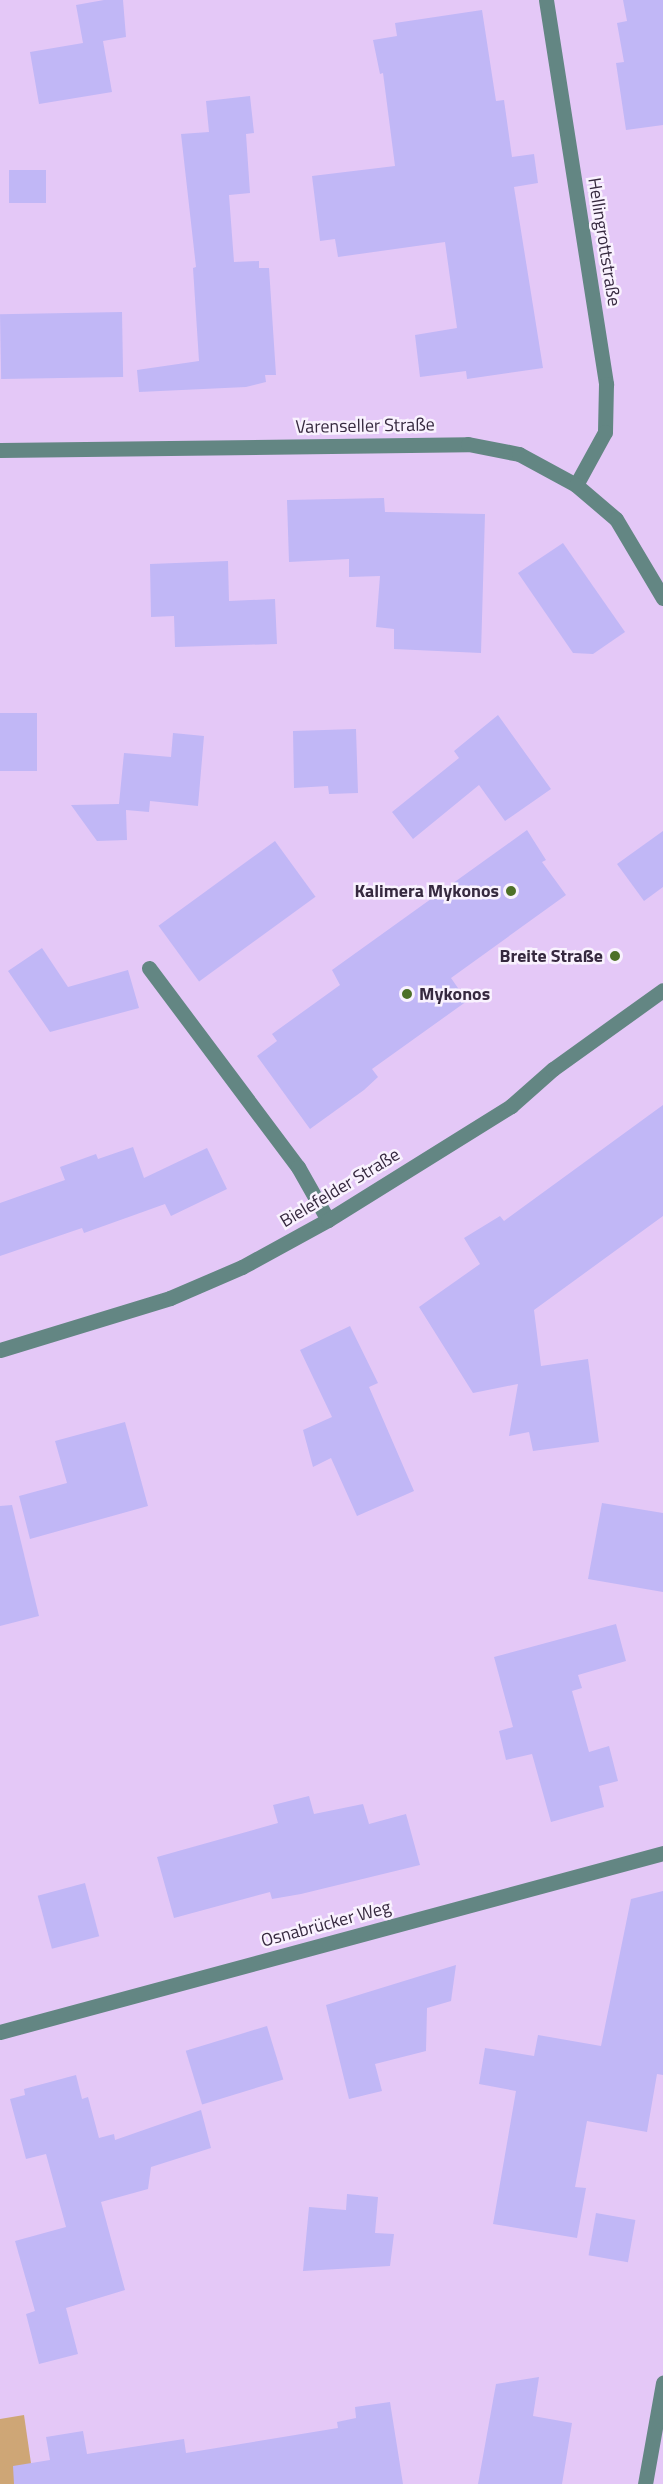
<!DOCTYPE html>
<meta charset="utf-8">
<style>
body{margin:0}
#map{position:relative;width:663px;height:2484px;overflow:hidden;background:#e4c8f7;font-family:"Titillium Web",sans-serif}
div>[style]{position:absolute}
.green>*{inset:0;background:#cea676}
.building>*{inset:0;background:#c1b7f6;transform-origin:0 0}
.minor>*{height:15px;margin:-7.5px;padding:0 7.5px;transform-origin:7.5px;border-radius:7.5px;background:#638683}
.dots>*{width:16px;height:16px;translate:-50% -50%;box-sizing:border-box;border:3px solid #f9f2fe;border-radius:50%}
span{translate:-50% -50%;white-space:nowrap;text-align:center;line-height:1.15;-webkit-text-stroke:5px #f9f2fe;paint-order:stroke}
.street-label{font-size:18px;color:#36293f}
.poi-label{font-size:18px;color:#36293f;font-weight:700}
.right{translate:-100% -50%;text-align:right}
.left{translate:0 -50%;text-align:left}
</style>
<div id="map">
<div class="green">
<i style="clip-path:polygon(24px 2415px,34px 2484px,0 2484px,0 2419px)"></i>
</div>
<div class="building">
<i style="clip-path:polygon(104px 0,123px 0,126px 37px,103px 41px,112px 92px,39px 104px,30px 52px,83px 43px,76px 5px)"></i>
<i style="clip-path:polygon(623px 0,663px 0,663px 125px,626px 130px,616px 63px,624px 62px,617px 23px,627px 21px)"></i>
<i style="clip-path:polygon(482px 10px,496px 101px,504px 100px,512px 157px,534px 154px,538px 183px,514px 187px,543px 368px,467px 379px,466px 371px,420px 377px,415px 335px,457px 328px,445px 242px,338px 257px,335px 239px,320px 241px,312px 176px,395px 166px,383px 73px,380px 74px,373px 40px,397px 36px,395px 23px)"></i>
<i style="clip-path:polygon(250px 96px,254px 133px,246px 134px,250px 193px,229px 195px,234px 262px,259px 261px,259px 268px,269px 268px,276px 375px,265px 375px,266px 382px,246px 387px,139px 392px,137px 370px,199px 361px,193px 268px,196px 267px,181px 134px,209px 132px,206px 101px)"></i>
<i style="left:46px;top:170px;width:33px;height:37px;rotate:90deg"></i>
<i style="left:122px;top:312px;width:65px;height:122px;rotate:89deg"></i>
<i style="clip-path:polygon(384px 498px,385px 512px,485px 514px,481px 653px,394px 649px,394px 629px,376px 627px,380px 576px,349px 577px,349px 559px,289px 562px,287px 500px)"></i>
<i style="clip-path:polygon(563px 543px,625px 632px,593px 654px,573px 653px,518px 573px)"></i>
<i style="clip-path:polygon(228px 561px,229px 601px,275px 599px,277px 644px,175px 647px,174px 616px,151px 617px,150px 564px)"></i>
<i style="left:37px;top:713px;width:58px;height:37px;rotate:90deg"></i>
<i style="clip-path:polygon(498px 715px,551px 789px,505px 821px,479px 785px,413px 839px,392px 812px,459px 758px,454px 751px)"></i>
<i style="clip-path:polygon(356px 729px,358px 793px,329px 794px,328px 786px,294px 788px,293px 731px)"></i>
<i style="clip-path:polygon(173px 733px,204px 736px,198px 806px,150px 801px,149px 812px,126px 810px,127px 840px,97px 841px,71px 805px,119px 804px,124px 753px,171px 757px)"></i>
<i style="clip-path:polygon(527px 830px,546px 860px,542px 862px,566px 895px,451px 978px,467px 1001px,372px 1069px,378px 1077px,364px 1090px,310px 1129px,257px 1056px,277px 1041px,272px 1034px,340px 985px,332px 970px)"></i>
<i style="clip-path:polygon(663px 831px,663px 887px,644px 901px,617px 864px)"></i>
<i style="left:275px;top:841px;width:69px;height:144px;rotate:54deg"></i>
<i style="clip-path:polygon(42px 948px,68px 987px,128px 970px,139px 1008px,50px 1032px,8px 971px)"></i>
<i style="clip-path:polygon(663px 1105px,663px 1216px,534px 1310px,541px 1366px,588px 1359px,599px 1442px,533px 1451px,529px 1432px,509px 1436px,518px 1384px,473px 1393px,419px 1307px,480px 1264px,464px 1238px,500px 1216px,504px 1221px)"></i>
<i style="clip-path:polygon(133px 1147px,144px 1178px,207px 1148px,227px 1189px,171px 1216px,165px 1204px,84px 1233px,82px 1228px,0 1256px,0 1203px,65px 1180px,60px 1167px,96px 1154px,98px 1159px)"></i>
<i style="clip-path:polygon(350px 1326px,378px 1383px,369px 1387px,414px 1491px,357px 1516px,331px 1458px,313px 1467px,303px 1430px,332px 1417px,300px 1350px)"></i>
<i style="clip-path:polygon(125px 1422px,148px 1506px,30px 1539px,19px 1496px,67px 1483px,55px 1441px)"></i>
<i style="clip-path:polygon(602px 1503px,663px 1513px,663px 1592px,588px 1579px)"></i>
<i style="clip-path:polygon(12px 1505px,39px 1616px,0 1626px,0 1506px)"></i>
<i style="clip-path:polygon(616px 1624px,626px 1661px,578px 1675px,582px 1688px,572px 1691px,589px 1752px,609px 1746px,618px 1781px,599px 1786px,604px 1807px,551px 1822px,532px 1754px,506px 1760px,499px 1731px,513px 1727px,494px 1657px)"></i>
<i style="clip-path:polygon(309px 1796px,314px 1814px,363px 1804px,369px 1824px,406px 1814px,420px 1865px,301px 1894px,272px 1899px,270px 1892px,174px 1918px,157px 1857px,278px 1823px,273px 1805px)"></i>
<i style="left:85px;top:1883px;width:55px;height:49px;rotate:75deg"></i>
<i style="clip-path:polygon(663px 1891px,663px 2075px,657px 2074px,647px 2132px,587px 2121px,575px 2187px,586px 2188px,577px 2238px,493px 2224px,516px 2091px,479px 2084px,485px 2048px,534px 2056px,538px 2035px,601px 2046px,631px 1899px)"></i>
<i style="clip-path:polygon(456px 1965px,451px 2001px,427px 2008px,426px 2051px,375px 2064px,382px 2091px,349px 2099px,326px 2005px)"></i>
<i style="left:267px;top:2026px;width:56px;height:85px;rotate:73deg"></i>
<i style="clip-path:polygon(76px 2075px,82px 2099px,88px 2097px,99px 2138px,114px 2134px,115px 2140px,201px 2110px,211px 2148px,151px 2167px,148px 2189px,101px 2202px,125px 2290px,66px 2308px,78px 2354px,39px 2364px,26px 2314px,35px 2311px,15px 2241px,66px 2227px,46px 2154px,26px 2159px,10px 2099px,25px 2095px,24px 2089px)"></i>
<i style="clip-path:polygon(347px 2194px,378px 2197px,375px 2233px,394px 2234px,390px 2266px,303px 2271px,309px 2207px,346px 2210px)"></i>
<i style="left:596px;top:2213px;width:40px;height:43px;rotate:10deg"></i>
<i style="clip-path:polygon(539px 2377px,533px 2416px,572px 2423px,562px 2484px,478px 2484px,496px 2384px)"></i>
<i style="clip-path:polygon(390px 2402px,403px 2484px,14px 2484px,13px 2466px,50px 2460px,46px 2437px,83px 2431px,87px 2454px,184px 2439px,186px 2453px,338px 2428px,337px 2422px,356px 2418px,355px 2407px)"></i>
</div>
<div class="minor">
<i style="left:546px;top:0;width:389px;rotate:81.1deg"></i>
<i style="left:606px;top:384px;width:48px;rotate:91.2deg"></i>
<i style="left:605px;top:432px;width:60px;rotate:118.7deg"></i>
<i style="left:0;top:450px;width:468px;rotate:-0.7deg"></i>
<i style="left:468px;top:444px;width:52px;rotate:11.1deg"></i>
<i style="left:519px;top:454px;width:65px;rotate:28.5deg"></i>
<i style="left:576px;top:485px;width:52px;rotate:40.4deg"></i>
<i style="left:616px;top:519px;width:92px;rotate:59.3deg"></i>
<i style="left:149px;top:968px;width:249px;rotate:53.2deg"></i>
<i style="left:298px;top:1167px;width:61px;rotate:60.5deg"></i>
<i style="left:0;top:1350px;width:178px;rotate:-17deg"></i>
<i style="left:170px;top:1298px;width:78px;rotate:-23.3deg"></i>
<i style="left:242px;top:1267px;width:98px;rotate:-28.7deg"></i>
<i style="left:328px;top:1220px;width:216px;rotate:-31.9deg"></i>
<i style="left:511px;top:1106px;width:56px;rotate:-41.4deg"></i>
<i style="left:553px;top:1069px;width:135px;rotate:-35.7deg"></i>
<i style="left:0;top:2032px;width:687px;rotate:-15.11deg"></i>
<i style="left:645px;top:2484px;width:103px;rotate:-79.9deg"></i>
</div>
<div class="dots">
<i style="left:511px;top:891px;background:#4d7028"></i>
<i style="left:615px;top:956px;background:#4d7028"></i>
<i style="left:407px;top:994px;background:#4d7028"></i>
</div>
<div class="street-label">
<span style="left:604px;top:242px;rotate:81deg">Hellingrottstraße</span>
<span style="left:365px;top:426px;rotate:-1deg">Varenseller Straße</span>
<span style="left:340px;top:1188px;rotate:-31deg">Bielefelder Straße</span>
<span style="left:326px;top:1924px;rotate:-15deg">Osnabrücker Weg</span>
</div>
<div class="poi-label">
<span class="right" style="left:499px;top:891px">Kalimera Mykonos</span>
<span class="right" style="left:603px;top:956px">Breite Straße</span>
<span class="left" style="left:419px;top:994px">Mykonos</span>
</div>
</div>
